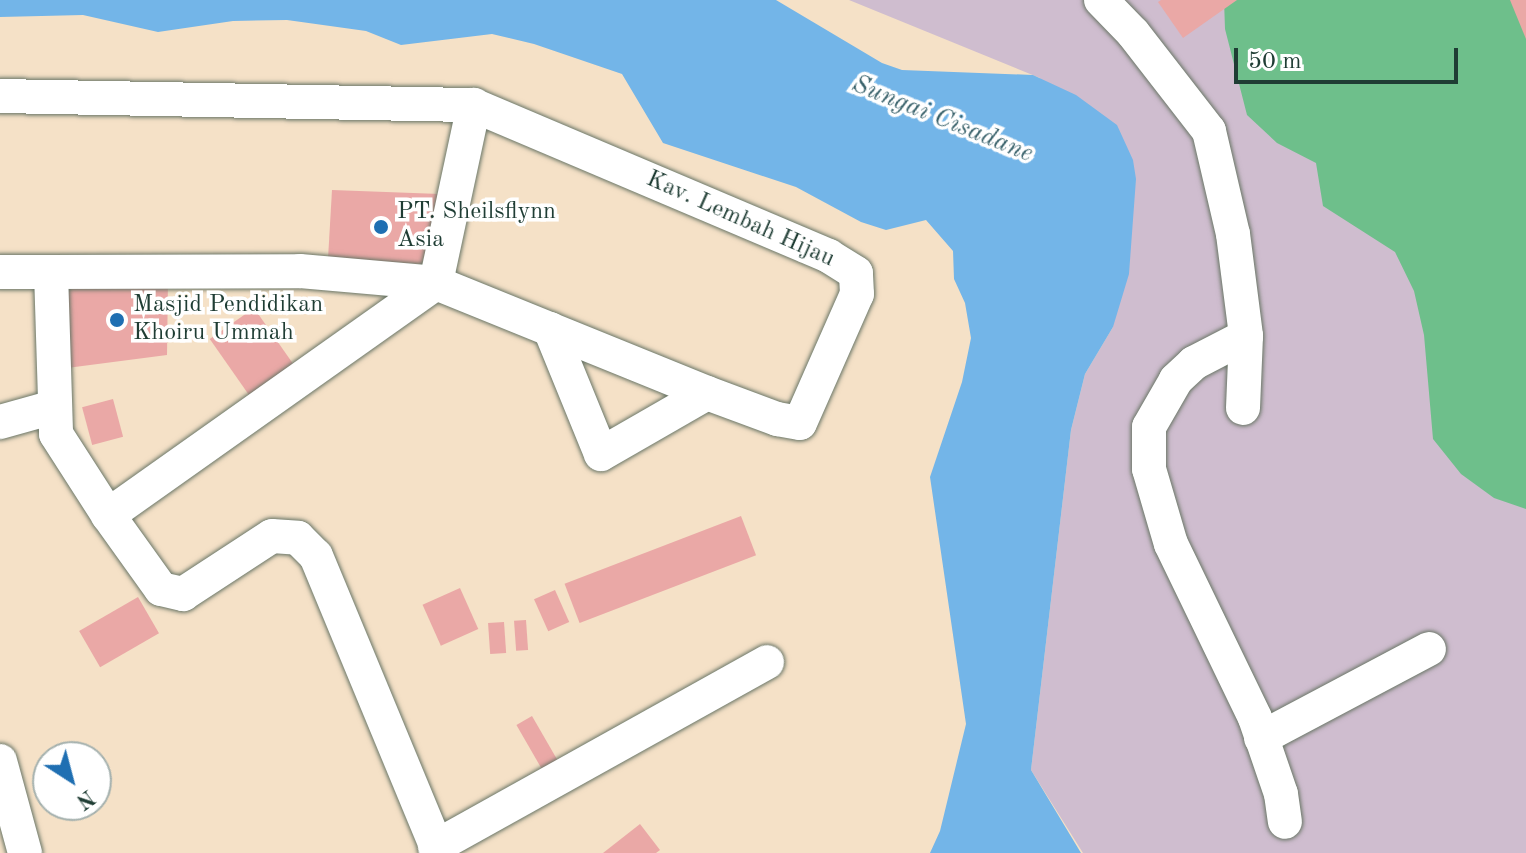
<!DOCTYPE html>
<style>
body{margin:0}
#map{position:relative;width:1526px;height:853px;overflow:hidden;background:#f5e1c7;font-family:"Old Standard TT",serif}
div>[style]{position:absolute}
.industrial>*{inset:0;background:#cfbdcf}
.forest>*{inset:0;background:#6ebf8b}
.water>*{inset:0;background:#73b5e8}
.building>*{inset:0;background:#eaa8a6;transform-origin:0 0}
.roads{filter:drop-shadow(0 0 2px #6a7667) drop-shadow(0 0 2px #6a7667)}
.minor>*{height:34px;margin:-17px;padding:0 17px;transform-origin:17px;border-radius:17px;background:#fff}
.dots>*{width:22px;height:22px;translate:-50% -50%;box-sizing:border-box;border:4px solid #fff;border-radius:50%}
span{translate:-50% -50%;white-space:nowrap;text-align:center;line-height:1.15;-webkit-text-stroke:7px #fff;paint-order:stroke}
.poi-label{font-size:24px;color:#1f3d34}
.left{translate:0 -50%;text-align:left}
.street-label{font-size:24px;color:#1f3d34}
.water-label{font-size:26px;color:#38616a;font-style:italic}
.north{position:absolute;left:32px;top:741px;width:80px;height:80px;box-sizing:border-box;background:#fff;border:2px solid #a5b1ae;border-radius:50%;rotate:144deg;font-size:22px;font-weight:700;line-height:32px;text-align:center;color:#1f3d34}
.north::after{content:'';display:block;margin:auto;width:28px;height:36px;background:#1f6fb2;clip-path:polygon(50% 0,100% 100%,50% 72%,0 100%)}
.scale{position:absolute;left:1234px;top:48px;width:224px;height:36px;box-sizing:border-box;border:4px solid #1f3d34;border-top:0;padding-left:10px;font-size:24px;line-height:28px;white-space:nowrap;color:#1f3d34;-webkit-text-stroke:6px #fff;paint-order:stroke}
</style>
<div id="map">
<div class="industrial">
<i style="clip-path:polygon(849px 0,1469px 0,1526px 86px,1526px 853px,1083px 853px,1031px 770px,1071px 430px,1085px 374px,1113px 327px,1040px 78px)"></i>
</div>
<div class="forest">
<i style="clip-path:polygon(1224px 0,1526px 0,1526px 509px,1494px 498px,1461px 474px,1433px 439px,1424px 335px,1414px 291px,1395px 252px,1323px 206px,1316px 163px,1277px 143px,1247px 115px,1225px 29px)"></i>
</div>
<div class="water">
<i style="clip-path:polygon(0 0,776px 0,882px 63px,902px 70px,1033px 75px,1076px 95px,1117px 125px,1133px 160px,1136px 179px,1129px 274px,1113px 327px,1085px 374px,1071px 430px,1031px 770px,1081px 853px,930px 853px,940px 831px,966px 724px,930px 477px,962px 382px,971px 338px,965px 303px,954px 279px,953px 251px,926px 220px,886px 230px,861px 222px,796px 187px,663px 143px,622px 74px,534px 44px,492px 34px,401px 45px,366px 31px,287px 20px,233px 21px,158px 32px,83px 15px,0 17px)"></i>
</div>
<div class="building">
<i style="clip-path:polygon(1161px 0,1237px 0,1183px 38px,1158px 2px)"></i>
<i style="clip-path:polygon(1510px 0,1526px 0,1526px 39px)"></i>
<i style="clip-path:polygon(332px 190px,440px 194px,422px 264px,328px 259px)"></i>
<i style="clip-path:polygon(168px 280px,167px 355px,67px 368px,64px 284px)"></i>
<i style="left:254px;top:308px;width:72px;height:54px;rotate:55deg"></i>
<i style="left:113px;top:399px;width:39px;height:32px;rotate:75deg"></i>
<i style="left:741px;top:516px;width:42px;height:189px;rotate:69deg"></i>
<i style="left:460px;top:588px;width:45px;height:41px;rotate:66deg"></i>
<i style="left:555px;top:590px;width:35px;height:23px;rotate:66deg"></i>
<i style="left:138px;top:597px;width:42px;height:68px;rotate:60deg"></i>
<i style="left:526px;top:620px;width:30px;height:12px;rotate:86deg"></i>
<i style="left:504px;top:622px;width:31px;height:16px;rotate:86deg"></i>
<i style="left:532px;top:716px;width:61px;height:18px;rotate:60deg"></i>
<i style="clip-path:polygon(640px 824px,660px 850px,656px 853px,603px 853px)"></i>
</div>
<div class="roads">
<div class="minor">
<i style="left:1101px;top:0;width:46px;rotate:45.9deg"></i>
<i style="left:1133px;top:33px;width:124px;rotate:52.2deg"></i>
<i style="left:1209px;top:131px;width:106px;rotate:76.9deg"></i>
<i style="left:1233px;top:234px;width:103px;rotate:82.7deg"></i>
<i style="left:1246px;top:336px;width:72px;rotate:92.4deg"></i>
<i style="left:0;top:96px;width:474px;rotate:1.1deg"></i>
<i style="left:474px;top:105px;width:182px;rotate:102.1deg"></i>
<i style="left:436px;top:283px;width:402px;rotate:144.7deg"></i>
<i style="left:0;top:272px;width:51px"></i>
<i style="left:51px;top:272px;width:162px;rotate:88.2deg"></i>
<i style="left:56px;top:434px;width:96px;rotate:57.3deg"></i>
<i style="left:108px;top:515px;width:91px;rotate:54.4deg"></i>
<i style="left:161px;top:589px;width:23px;rotate:13deg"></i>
<i style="left:183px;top:594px;width:106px;rotate:-33.1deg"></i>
<i style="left:272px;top:536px;width:26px;rotate:4deg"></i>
<i style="left:298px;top:538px;width:25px;rotate:45deg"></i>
<i style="left:316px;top:556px;width:321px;rotate:67.5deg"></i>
<i style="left:51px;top:272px;width:249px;rotate:-0.2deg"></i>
<i style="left:300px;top:271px;width:137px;rotate:5deg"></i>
<i style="left:436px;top:283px;width:292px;rotate:22.1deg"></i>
<i style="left:707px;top:393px;width:75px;rotate:20.4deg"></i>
<i style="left:777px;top:419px;width:23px;rotate:10deg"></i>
<i style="left:800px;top:423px;width:141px;rotate:-66.2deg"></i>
<i style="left:857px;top:294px;width:21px;rotate:-93deg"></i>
<i style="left:856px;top:273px;width:32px;rotate:-148deg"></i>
<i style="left:829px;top:256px;width:386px;rotate:-157deg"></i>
<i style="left:550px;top:329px;width:135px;rotate:67.8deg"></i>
<i style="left:601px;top:454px;width:122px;rotate:-29.9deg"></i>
<i style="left:1246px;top:336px;width:59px;rotate:152.6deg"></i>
<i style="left:1194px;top:363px;width:25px;rotate:137deg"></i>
<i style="left:1176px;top:380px;width:54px;rotate:119.9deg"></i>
<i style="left:1149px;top:427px;width:42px;rotate:90deg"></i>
<i style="left:1149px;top:469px;width:78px;rotate:73.7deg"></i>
<i style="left:1171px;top:544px;width:193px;rotate:64.2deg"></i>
<i style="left:1255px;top:718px;width:80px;rotate:71.1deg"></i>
<i style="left:1281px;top:794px;width:28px;rotate:82deg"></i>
<i style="left:0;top:422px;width:56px;rotate:-15.5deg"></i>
<i style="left:1261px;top:738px;width:190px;rotate:-27.9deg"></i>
<i style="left:0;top:761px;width:95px;rotate:74.8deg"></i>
<i style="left:435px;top:847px;width:380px;rotate:-29.1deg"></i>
</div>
</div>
<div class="dots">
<i style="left:381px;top:227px;background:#1f6fb2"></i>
<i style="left:117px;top:320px;background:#1f6fb2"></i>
</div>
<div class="poi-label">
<span class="left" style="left:397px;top:227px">PT. Sheilsflynn<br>Asia</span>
<span class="left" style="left:133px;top:320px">Masjid Pendidikan<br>Khoiru Ummah</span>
</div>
<div class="street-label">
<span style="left:740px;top:220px;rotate:24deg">Kav. Lembah Hijau</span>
</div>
<div class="water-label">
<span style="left:942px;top:120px;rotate:22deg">Sungai Cisadane</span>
</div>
<div class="north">N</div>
<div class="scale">50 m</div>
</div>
